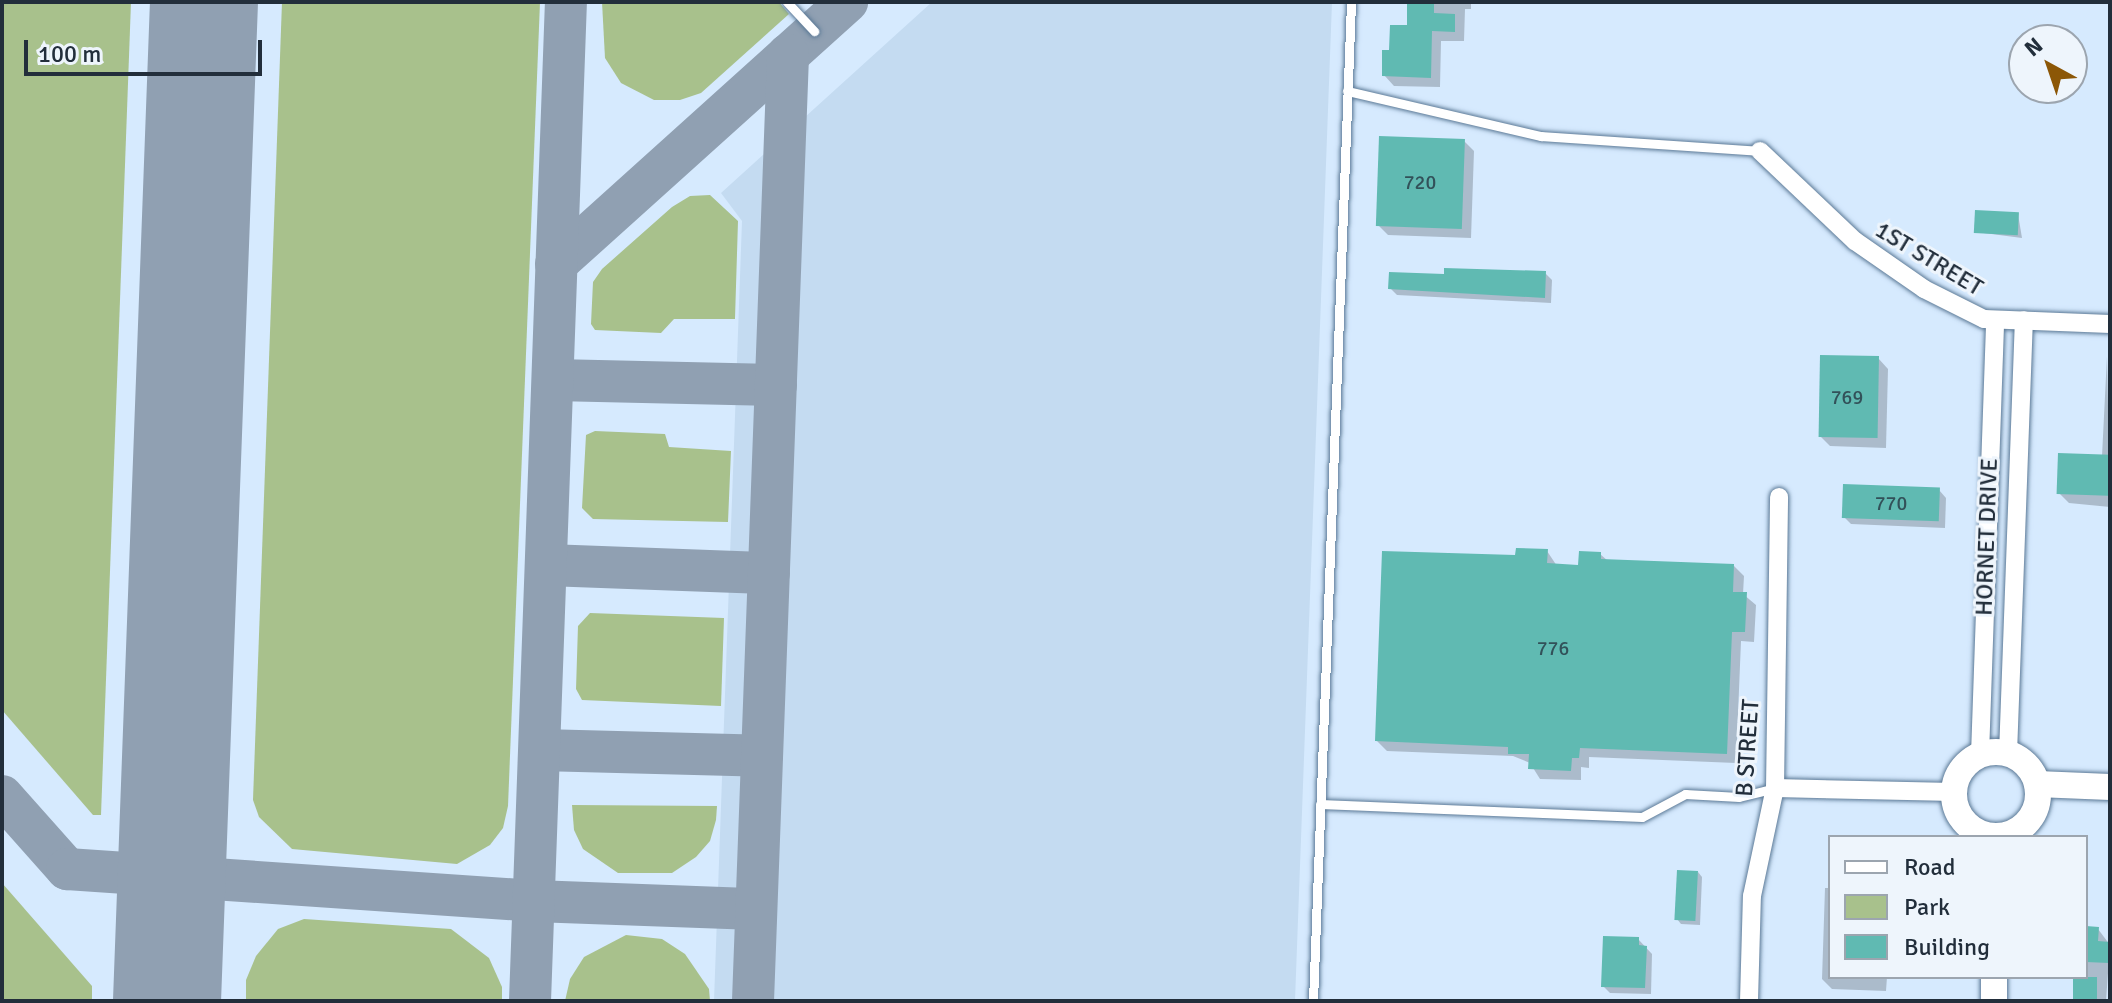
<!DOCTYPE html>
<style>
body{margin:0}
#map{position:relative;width:2112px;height:1003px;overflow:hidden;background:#d6eafe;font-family:Signika,sans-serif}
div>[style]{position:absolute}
.built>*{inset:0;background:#c4dbf1}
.green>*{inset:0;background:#a8c18c}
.shadow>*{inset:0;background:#0003}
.taxiway>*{height:42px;margin:-21px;padding:0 21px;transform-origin:21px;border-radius:21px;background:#90a0b2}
.runway>*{height:108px;margin:-54px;padding:0 54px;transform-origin:54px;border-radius:54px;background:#90a0b2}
.building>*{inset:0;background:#60bab2;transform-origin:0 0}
.roads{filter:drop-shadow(0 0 2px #5b7996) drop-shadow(0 0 2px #5b7996)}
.lane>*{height:9px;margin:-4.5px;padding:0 4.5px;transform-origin:4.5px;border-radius:4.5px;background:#fff}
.street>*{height:18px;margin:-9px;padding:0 9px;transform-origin:9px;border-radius:9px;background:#fff}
.secondary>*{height:26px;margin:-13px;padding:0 13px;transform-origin:13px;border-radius:13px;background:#fff}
.secondary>.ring{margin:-13px;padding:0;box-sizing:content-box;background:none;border:26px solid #fff;border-radius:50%}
span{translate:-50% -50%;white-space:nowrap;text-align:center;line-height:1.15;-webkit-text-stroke:6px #eef5fc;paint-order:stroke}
.number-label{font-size:20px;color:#325159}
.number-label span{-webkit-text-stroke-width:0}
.street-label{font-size:24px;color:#222e3b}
.frame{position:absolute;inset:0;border:4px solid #222e3b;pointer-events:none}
.legend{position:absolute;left:1828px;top:835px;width:260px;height:144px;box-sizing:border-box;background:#eef5fc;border:2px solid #9ca5af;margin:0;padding:10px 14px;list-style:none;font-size:24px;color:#222e3b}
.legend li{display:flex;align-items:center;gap:16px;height:40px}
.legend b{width:40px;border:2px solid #9ca5af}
.north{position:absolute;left:2008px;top:24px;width:80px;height:80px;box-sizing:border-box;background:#eef5fc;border:2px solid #9ca5af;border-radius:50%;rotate:320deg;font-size:22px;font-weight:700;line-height:32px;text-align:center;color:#222e3b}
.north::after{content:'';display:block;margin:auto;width:28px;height:36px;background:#8c5707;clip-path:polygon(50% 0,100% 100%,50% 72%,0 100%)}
.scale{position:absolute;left:24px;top:40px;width:238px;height:36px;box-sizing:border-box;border:4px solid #222e3b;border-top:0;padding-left:10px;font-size:24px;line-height:28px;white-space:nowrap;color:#222e3b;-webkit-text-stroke:6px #eef5fc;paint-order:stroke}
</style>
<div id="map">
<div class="built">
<i style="clip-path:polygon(932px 2px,1332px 2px,1295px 1001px,714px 1001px,742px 221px,721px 193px)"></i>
</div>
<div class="green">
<i style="clip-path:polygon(2px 2px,131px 2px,101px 815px,93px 815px,2px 710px)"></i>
<i style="clip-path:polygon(282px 2px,540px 2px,508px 806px,503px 828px,490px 845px,457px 864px,292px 849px,259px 817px,253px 800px)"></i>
<i style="clip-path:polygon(602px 2px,779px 2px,789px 14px,701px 93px,680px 100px,654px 100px,621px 83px,605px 58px)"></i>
<i style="clip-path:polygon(710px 195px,738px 221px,735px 319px,674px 319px,661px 333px,595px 330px,591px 324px,593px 282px,602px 269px,672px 207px,690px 196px)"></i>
<i style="clip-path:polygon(595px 431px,665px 434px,669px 447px,731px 451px,728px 522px,593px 519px,582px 508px,586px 435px)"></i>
<i style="clip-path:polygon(590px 613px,724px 618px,721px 706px,582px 700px,576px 689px,578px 626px)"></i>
<i style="clip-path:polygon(572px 805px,717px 806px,716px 820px,710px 841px,696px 857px,672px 873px,618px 873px,583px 849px,574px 830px)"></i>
<i style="clip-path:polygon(2px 883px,92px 986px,92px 1001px,2px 1001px)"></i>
<i style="clip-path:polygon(304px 919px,451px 929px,489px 958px,502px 987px,502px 1001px,246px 1001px,246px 980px,256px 956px,278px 929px)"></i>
<i style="clip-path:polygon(626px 935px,662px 939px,685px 954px,709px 989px,710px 1001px,565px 1001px,570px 979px,584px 957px)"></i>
</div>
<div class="shadow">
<i style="clip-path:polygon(1409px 2px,1471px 2px,1471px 9px,1465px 9px,1464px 41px,1441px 41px,1440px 87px,1394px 86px,1384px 75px,1391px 52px,1409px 27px)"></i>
<i style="clip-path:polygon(1464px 141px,1474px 151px,1471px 238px,1388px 235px,1378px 225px)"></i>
<i style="clip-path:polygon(2018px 214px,2022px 238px,1976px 232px)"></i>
<i style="clip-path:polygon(1545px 273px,1552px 280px,1551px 303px,1397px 295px,1390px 288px)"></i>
<i style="clip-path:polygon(2107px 356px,2110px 507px,2069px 503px,2059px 493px,2102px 456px)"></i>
<i style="clip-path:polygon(1878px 358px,1888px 369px,1886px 448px,1830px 446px,1820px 436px)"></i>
<i style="clip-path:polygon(1939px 490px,1946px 498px,1945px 528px,1851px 524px,1844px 517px)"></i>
<i style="clip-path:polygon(1547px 551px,1557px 566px,1580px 567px,1600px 554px,1608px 561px,1734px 566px,1744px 576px,1743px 594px,1756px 605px,1754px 642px,1741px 641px,1736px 763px,1589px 757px,1589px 768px,1581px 767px,1581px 780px,1540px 779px,1530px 763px,1513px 756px,1387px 751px,1377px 741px,1517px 557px)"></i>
<i style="clip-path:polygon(1698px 872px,1702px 877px,1700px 925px,1681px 924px,1677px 919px)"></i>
<i style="clip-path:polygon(1825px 888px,1830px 888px,1830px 977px,1887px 977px,1886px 991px,1832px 989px,1822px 979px)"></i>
<i style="clip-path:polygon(2086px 928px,2098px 929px,2110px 945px,2106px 1001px,2074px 1001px,2075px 977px,2086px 977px)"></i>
<i style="clip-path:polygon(1638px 939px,1652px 954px,1651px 994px,1610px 993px,1603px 986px)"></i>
</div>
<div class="taxiway">
<i style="left:556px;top:264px;width:392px;rotate:-42deg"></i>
<i style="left:554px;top:380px;width:222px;rotate:1.3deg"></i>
<i style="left:547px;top:565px;width:222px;rotate:2.1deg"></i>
<i style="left:540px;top:750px;width:222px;rotate:1.5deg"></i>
<i style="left:2px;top:796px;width:98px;rotate:48.3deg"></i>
<i style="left:67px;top:869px;width:468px;rotate:3.9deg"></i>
<i style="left:534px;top:901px;width:222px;rotate:2.1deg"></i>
<i style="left:530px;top:1001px;width:1000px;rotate:-87.94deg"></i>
<i style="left:753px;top:1001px;width:947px;rotate:-87.88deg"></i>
</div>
<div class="runway">
<i style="left:167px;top:1001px;width:1000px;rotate:-87.88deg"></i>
</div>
<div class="building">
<i style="clip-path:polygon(1407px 2px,1434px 2px,1434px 13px,1455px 14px,1455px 32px,1432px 31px,1431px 78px,1382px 76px,1382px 50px,1389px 50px,1390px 25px,1407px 25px)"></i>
<i style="left:1379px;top:136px;width:86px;height:90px;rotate:2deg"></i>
<i style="left:1975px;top:210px;width:44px;height:23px;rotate:3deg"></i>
<i style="clip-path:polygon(1444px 268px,1546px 271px,1545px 298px,1388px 289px,1389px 272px,1444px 274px)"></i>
<i style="left:1820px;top:355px;width:59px;height:82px;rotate:1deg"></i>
<i style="left:2058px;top:453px;width:52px;height:41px;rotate:2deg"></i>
<i style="left:1843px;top:484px;width:97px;height:34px;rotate:2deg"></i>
<i style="clip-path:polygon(1516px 548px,1548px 549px,1547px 563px,1578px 565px,1579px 551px,1601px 552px,1601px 559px,1734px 564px,1733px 592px,1747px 592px,1745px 632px,1732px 632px,1727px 754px,1580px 748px,1579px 758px,1572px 758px,1571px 771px,1528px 769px,1529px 754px,1508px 754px,1508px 747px,1375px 741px,1382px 551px,1515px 555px)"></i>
<i style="left:1677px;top:870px;width:21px;height:50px;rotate:3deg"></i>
<i style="clip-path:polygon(2086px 926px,2099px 927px,2098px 941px,2110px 942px,2109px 963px,2086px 962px)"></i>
<i style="clip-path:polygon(1603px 936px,1639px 937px,1639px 945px,1647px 946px,1645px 988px,1601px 987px)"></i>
<i style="left:2073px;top:977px;width:24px;height:24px"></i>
</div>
<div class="roads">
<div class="lane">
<i style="left:787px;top:2px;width:40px;rotate:47deg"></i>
<i style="left:1347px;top:91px;width:199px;rotate:13.1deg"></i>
<i style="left:1541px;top:136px;width:220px;rotate:3.9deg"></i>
<i style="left:1320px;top:804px;width:322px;rotate:2.3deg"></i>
<i style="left:1642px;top:817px;width:49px;rotate:-28.1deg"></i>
<i style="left:1685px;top:794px;width:54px;rotate:3.2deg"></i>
<i style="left:1739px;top:797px;width:37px;rotate:-14deg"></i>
<i style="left:1313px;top:1001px;width:1000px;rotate:-87.82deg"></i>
</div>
<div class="street">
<i style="left:1760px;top:151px;width:131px;rotate:43.5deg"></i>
<i style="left:1855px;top:241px;width:84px;rotate:34.8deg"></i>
<i style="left:1924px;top:289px;width:67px;rotate:26.6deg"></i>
<i style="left:1984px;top:319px;width:126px;rotate:2.3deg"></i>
<i style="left:2008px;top:754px;width:434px;rotate:-87.9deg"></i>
<i style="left:1980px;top:755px;width:435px;rotate:-88deg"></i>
<i style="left:1775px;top:788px;width:179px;rotate:1.3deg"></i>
<i style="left:1749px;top:1001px;width:105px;rotate:-88.4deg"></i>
<i style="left:1752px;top:896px;width:110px;rotate:-78deg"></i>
<i style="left:1775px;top:788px;width:291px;rotate:-89.2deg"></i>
</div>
<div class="secondary">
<i class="ring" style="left:1954px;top:752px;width:58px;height:58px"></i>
<i style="left:2037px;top:784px;width:73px;rotate:2.4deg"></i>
<i style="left:1994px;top:1001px;width:24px;rotate:-90deg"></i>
</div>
</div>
<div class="number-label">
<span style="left:1420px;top:182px">720</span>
<span style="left:1847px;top:397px">769</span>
<span style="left:1891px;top:503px">770</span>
<span style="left:1553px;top:648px">776</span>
</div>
<div class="street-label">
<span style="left:1929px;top:259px;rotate:31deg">1ST STREET</span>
<span style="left:1987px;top:537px;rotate:-88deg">HORNET DRIVE</span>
<span style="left:1748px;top:748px;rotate:-86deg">B STREET</span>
</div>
<div class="frame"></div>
<ul class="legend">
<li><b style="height:10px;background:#fff"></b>Road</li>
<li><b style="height:22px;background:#a8c18c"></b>Park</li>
<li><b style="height:22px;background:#60bab2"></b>Building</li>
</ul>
<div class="north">N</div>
<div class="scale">100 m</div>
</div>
